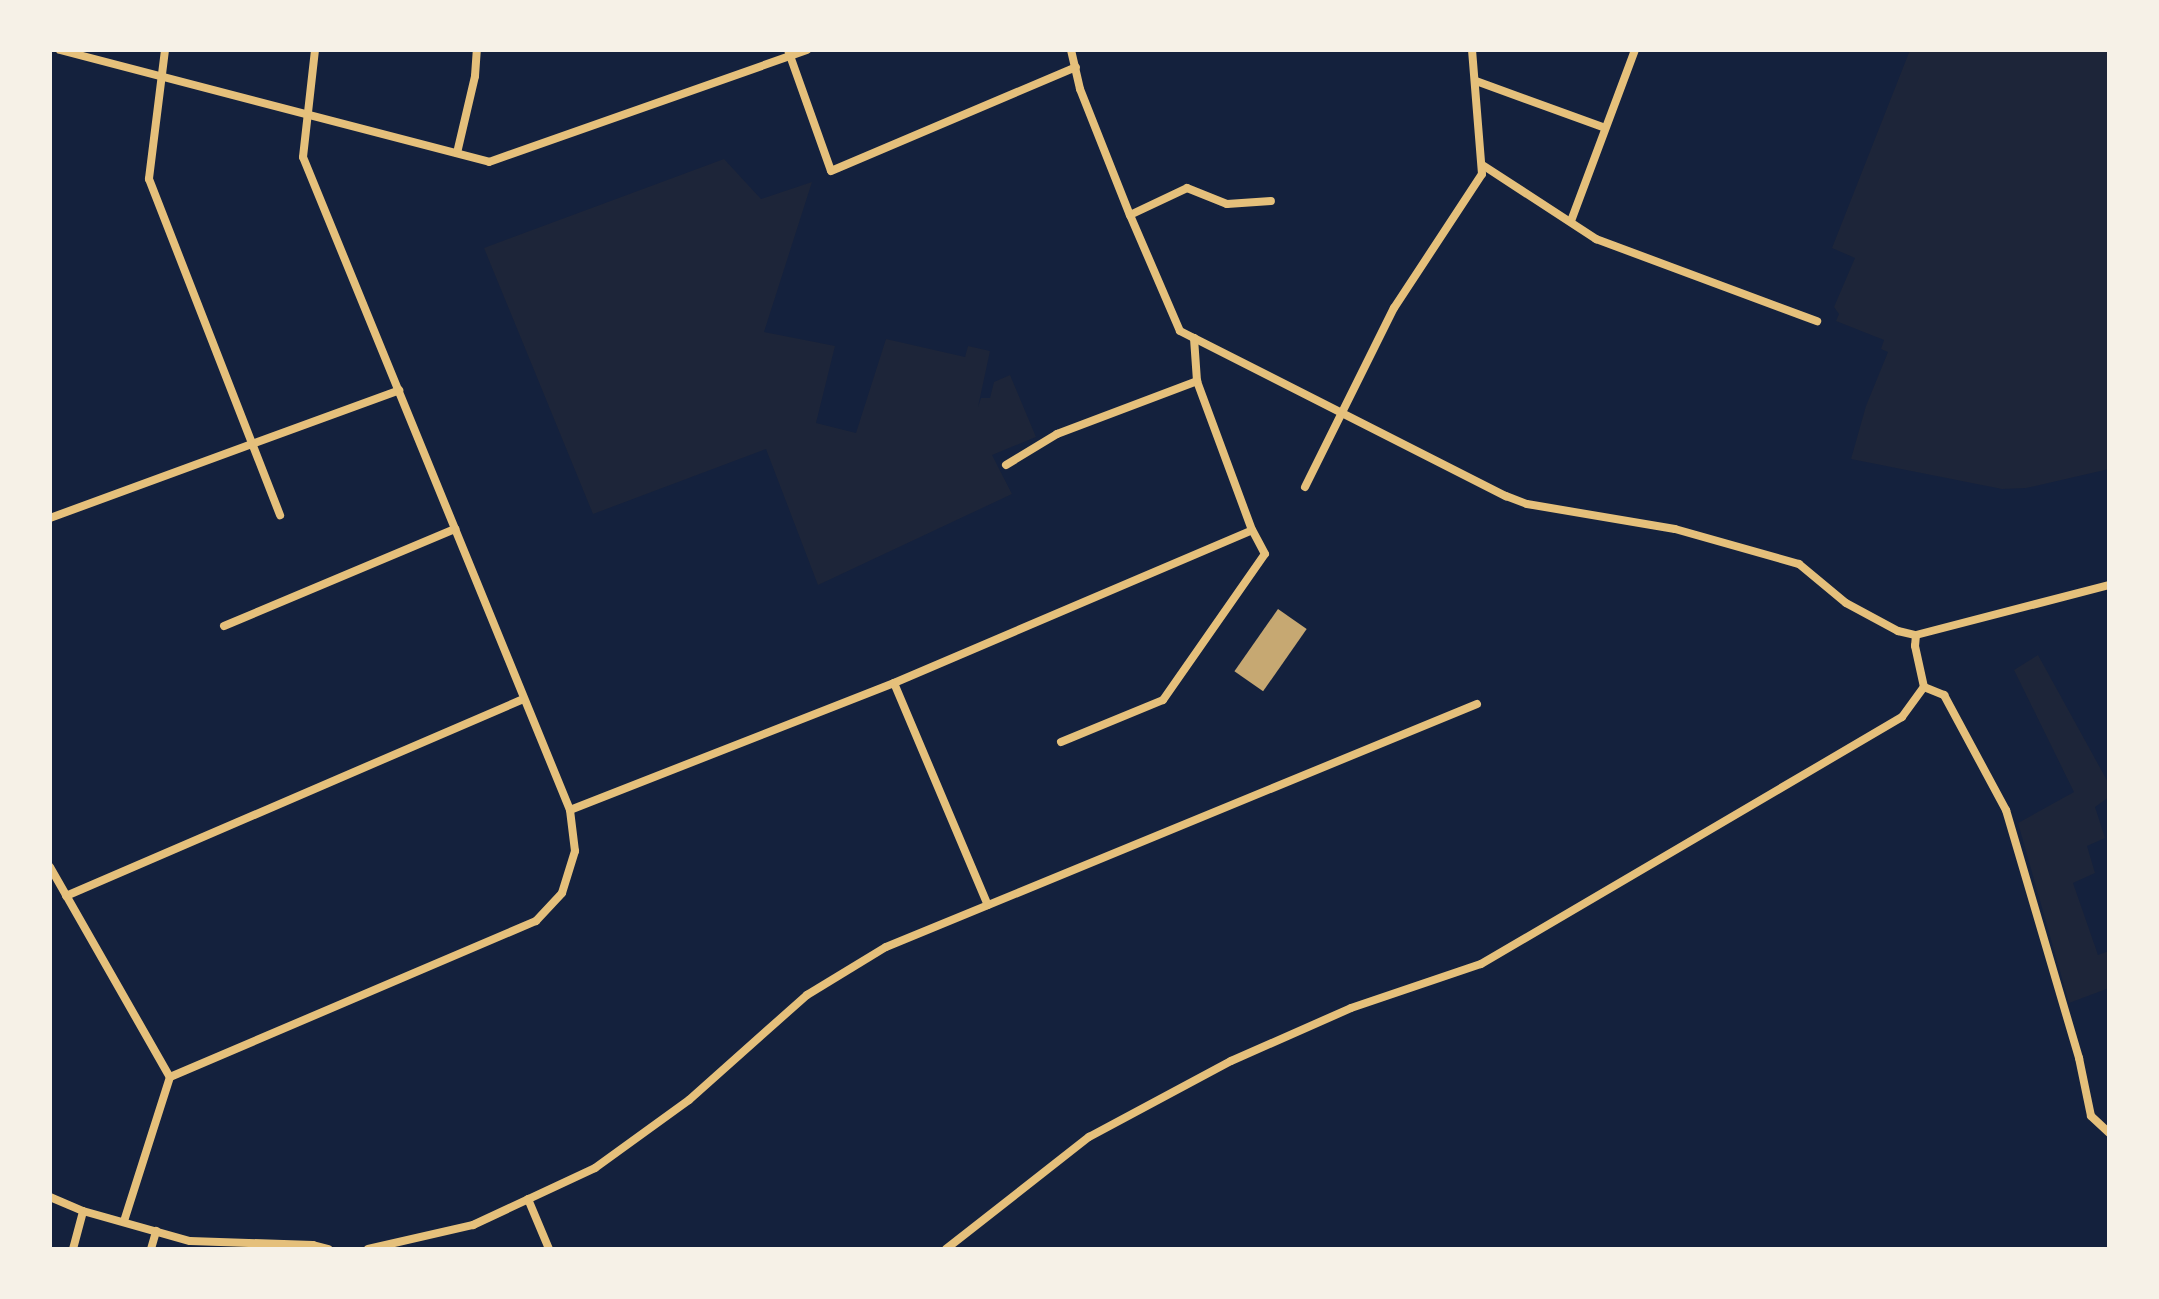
<!DOCTYPE html>
<style>
body{margin:0}
#map{position:relative;width:2159px;height:1299px;overflow:hidden;background:#14213d;font-family:Rubik,sans-serif}
div>[style]{position:absolute}
.green>*{inset:0;background:#1d2539}
.building>*{inset:0;background:#c6a872;transform-origin:0 0}
.minor>*{height:8px;margin:-4px;padding:0 4px;transform-origin:4px;border-radius:4px;background:#e5c07b}
span{translate:-50% -50%;white-space:nowrap;text-align:center;line-height:1.15;-webkit-text-stroke:8px #f6f1e7;paint-order:stroke}
.frame{position:absolute;inset:0;border:52px solid #f6f1e7;pointer-events:none}
</style>
<div id="map">
<div class="green">
<i style="clip-path:polygon(1910px 50px,2109px 50px,2109px 469px,2026px 488px,2002px 489px,1851px 459px,1866px 406px,1888px 352px,1881px 349px,1884px 340px,1836px 321px,1839px 314px,1834px 307px,1855px 258px,1832px 248px)"></i>
<i style="clip-path:polygon(724px 159px,761px 199px,812px 182px,764px 332px,835px 346px,816px 423px,856px 433px,886px 339px,965px 357px,968px 346px,990px 351px,978px 407px,981px 398px,990px 398px,994px 382px,1010px 375px,1036px 437px,992px 455px,1012px 494px,818px 585px,766px 449px,593px 514px,484px 248px)"></i>
<i style="clip-path:polygon(2038px 655px,2109px 784px,2109px 797px,2095px 807px,2105px 838px,2087px 846px,2095px 873px,2073px 883px,2098px 955px,2109px 951px,2109px 988px,2069px 1003px,2018px 823px,2074px 792px,2014px 670px)"></i>
</div>
<div class="building">
<i style="left:1278px;top:609px;width:35px;height:76px;rotate:35deg"></i>
</div>
<div class="minor">
<i style="left:60px;top:50px;width:443px;rotate:14.6deg"></i>
<i style="left:489px;top:162px;width:337px;rotate:-19.4deg"></i>
<i style="left:165px;top:50px;width:130px;rotate:97.1deg"></i>
<i style="left:149px;top:179px;width:361px;rotate:68.7deg"></i>
<i style="left:788px;top:50px;width:128px;rotate:70.4deg"></i>
<i style="left:831px;top:171px;width:266px;rotate:-23deg"></i>
<i style="left:1071px;top:50px;width:40px;rotate:77deg"></i>
<i style="left:1080px;top:89px;width:136px;rotate:68.4deg"></i>
<i style="left:1130px;top:215px;width:126px;rotate:66.7deg"></i>
<i style="left:1180px;top:331px;width:16px;rotate:27deg"></i>
<i style="left:1194px;top:338px;width:350px;rotate:26.9deg"></i>
<i style="left:1506px;top:496px;width:22px;rotate:21deg"></i>
<i style="left:1527px;top:504px;width:150px;rotate:9.6deg"></i>
<i style="left:1675px;top:529px;width:129px;rotate:15.8deg"></i>
<i style="left:1799px;top:564px;width:61px;rotate:39.7deg"></i>
<i style="left:1846px;top:603px;width:59px;rotate:28.3deg"></i>
<i style="left:1898px;top:631px;width:18px;rotate:13deg"></i>
<i style="left:1916px;top:635px;width:199px;rotate:-14.5deg"></i>
<i style="left:1476px;top:81px;width:137px;rotate:20deg"></i>
<i style="left:457px;top:153px;width:79px;rotate:-76.8deg"></i>
<i style="left:475px;top:76px;width:26px;rotate:-86deg"></i>
<i style="left:1484px;top:166px;width:134px;rotate:33.1deg"></i>
<i style="left:1596px;top:239px;width:236px;rotate:20.4deg"></i>
<i style="left:1130px;top:215px;width:63px;rotate:-25.3deg"></i>
<i style="left:1187px;top:188px;width:43px;rotate:21.8deg"></i>
<i style="left:1227px;top:204px;width:44px;rotate:-3.9deg"></i>
<i style="left:1571px;top:221px;width:183px;rotate:-69.5deg"></i>
<i style="left:1006px;top:465px;width:60px;rotate:-31.3deg"></i>
<i style="left:1057px;top:434px;width:150px;rotate:-20.7deg"></i>
<i style="left:1305px;top:487px;width:200px;rotate:-63.6deg"></i>
<i style="left:1394px;top:308px;width:160px;rotate:-56.7deg"></i>
<i style="left:1482px;top:174px;width:124px;rotate:-94.6deg"></i>
<i style="left:50px;top:518px;width:372px;rotate:-20.1deg"></i>
<i style="left:224px;top:626px;width:251px;rotate:-22.8deg"></i>
<i style="left:1916px;top:635px;width:11px;rotate:95deg"></i>
<i style="left:1915px;top:646px;width:42px;rotate:77.6deg"></i>
<i style="left:1924px;top:687px;width:22px;rotate:22deg"></i>
<i style="left:1944px;top:695px;width:131px;rotate:61.7deg"></i>
<i style="left:2006px;top:810px;width:259px;rotate:73.6deg"></i>
<i style="left:2079px;top:1058px;width:59px;rotate:78.3deg"></i>
<i style="left:2091px;top:1116px;width:25px;rotate:43deg"></i>
<i style="left:894px;top:683px;width:241px;rotate:67.1deg"></i>
<i style="left:1061px;top:742px;width:110px;rotate:-22.4deg"></i>
<i style="left:1163px;top:700px;width:178px;rotate:-55.1deg"></i>
<i style="left:1265px;top:554px;width:27px;rotate:-118deg"></i>
<i style="left:1252px;top:530px;width:159px;rotate:-110.3deg"></i>
<i style="left:1197px;top:381px;width:43px;rotate:-94deg"></i>
<i style="left:570px;top:810px;width:348px;rotate:-21.4deg"></i>
<i style="left:894px;top:683px;width:389px;rotate:-23.1deg"></i>
<i style="left:50px;top:867px;width:242px;rotate:60.3deg"></i>
<i style="left:170px;top:1077px;width:151px;rotate:107.7deg"></i>
<i style="left:66px;top:896px;width:498px;rotate:-23.3deg"></i>
<i style="left:170px;top:1077px;width:398px;rotate:-23.1deg"></i>
<i style="left:536px;top:921px;width:38px;rotate:-47deg"></i>
<i style="left:562px;top:893px;width:44px;rotate:-72.8deg"></i>
<i style="left:575px;top:851px;width:41px;rotate:-97deg"></i>
<i style="left:570px;top:810px;width:705px;rotate:-112.24deg"></i>
<i style="left:303px;top:157px;width:108px;rotate:-83.6deg"></i>
<i style="left:50px;top:1197px;width:36px;rotate:23deg"></i>
<i style="left:83px;top:1211px;width:111px;rotate:15.7deg"></i>
<i style="left:190px;top:1241px;width:123px;rotate:1.9deg"></i>
<i style="left:313px;top:1245px;width:16px;rotate:15deg"></i>
<i style="left:528px;top:1199px;width:54px;rotate:67.2deg"></i>
<i style="left:73px;top:1249px;width:39px;rotate:-75deg"></i>
<i style="left:151px;top:1249px;width:19px;rotate:-74deg"></i>
<i style="left:368px;top:1249px;width:108px;rotate:-12.9deg"></i>
<i style="left:473px;top:1225px;width:135px;rotate:-25deg"></i>
<i style="left:595px;top:1168px;width:116px;rotate:-35.9deg"></i>
<i style="left:689px;top:1100px;width:158px;rotate:-41.7deg"></i>
<i style="left:807px;top:995px;width:92px;rotate:-31.3deg"></i>
<i style="left:886px;top:947px;width:639px;rotate:-22.35deg"></i>
<i style="left:946px;top:1249px;width:182px;rotate:-38.1deg"></i>
<i style="left:1089px;top:1137px;width:161px;rotate:-28.2deg"></i>
<i style="left:1231px;top:1061px;width:131px;rotate:-23.8deg"></i>
<i style="left:1351px;top:1008px;width:137px;rotate:-18.7deg"></i>
<i style="left:1481px;top:964px;width:488px;rotate:-30.4deg"></i>
<i style="left:1902px;top:717px;width:37px;rotate:-54deg"></i>
</div>
<div class="frame"></div>
</div>
